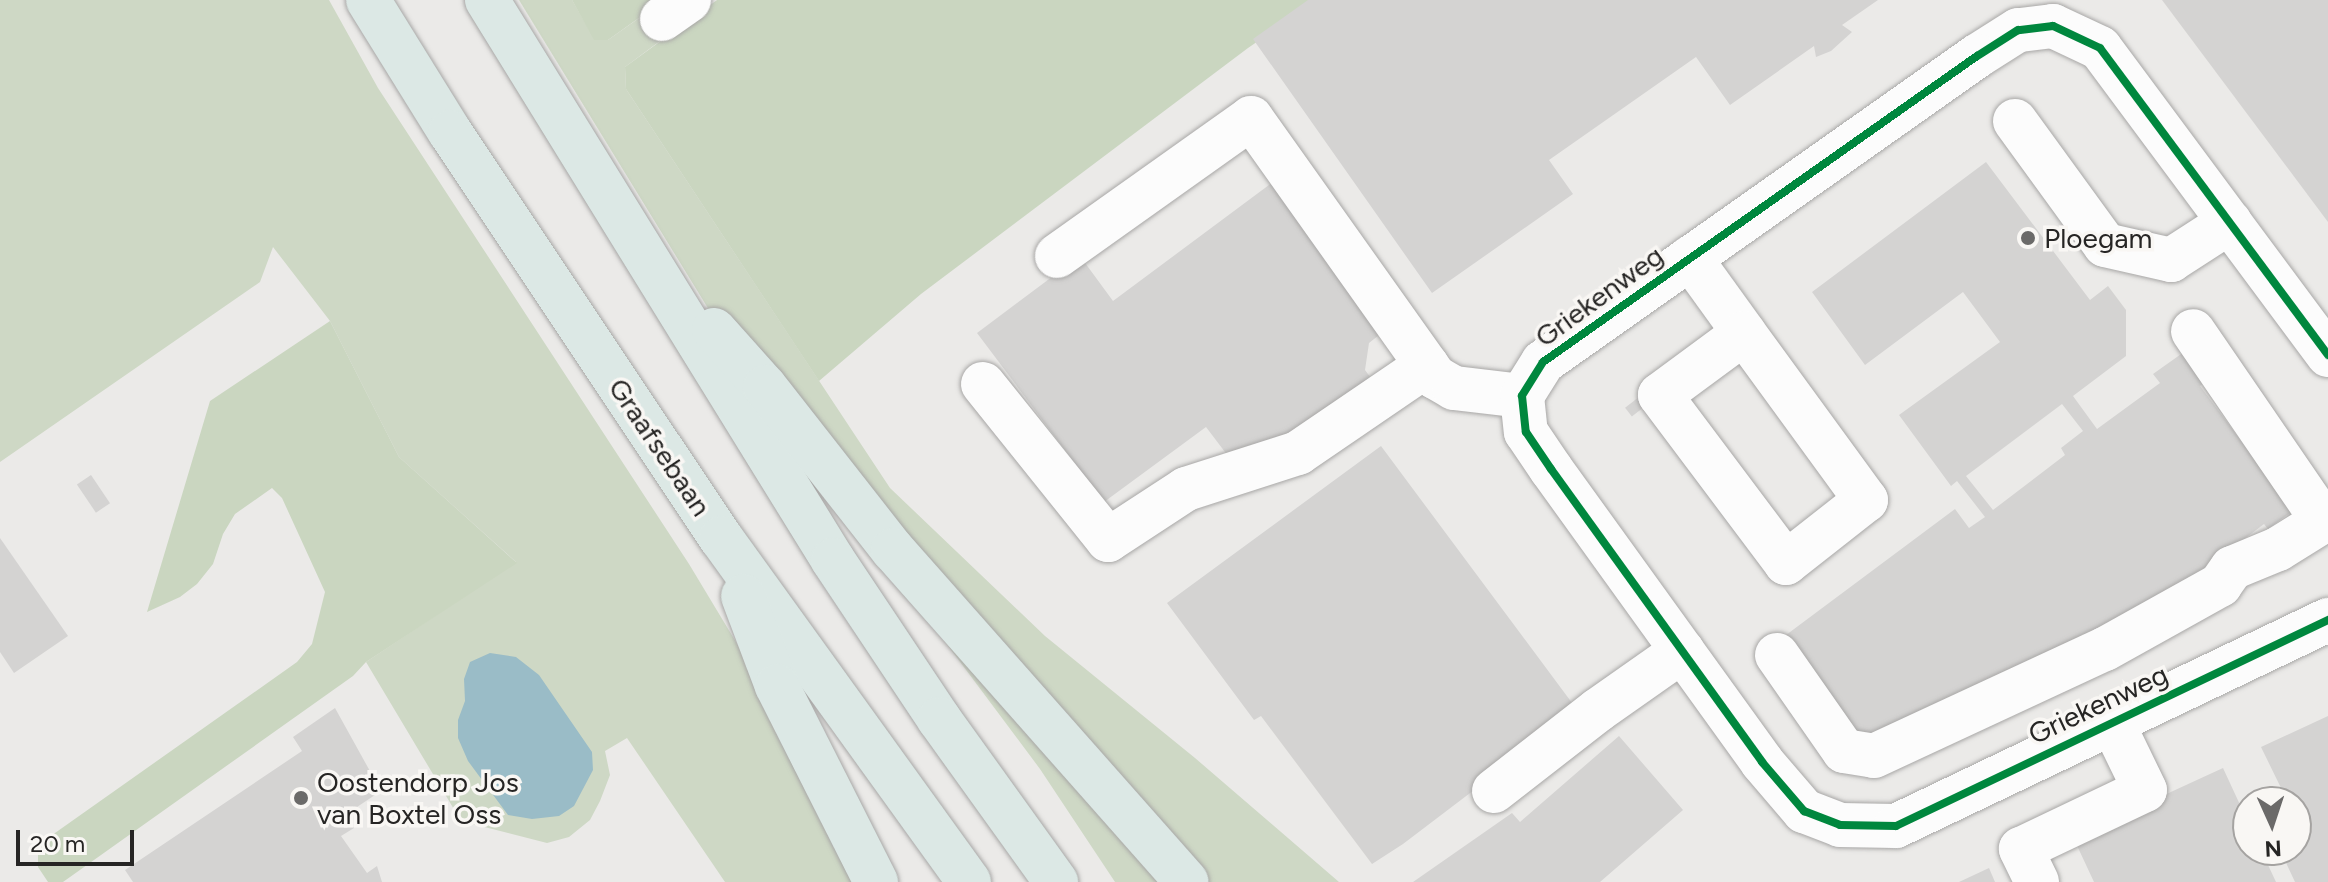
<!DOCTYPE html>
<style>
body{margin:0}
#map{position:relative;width:2328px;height:882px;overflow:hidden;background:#ebeae8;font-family:Figtree,sans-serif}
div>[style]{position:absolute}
.green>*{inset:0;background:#ced8c5}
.forest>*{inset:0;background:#cad6c0}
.water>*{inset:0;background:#9abcc7}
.building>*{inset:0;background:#d4d3d2;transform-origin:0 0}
.roads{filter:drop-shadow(0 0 2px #a8a7a6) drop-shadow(0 0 2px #a8a7a6)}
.minor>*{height:44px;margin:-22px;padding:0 22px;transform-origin:22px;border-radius:22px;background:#fcfcfc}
.major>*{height:44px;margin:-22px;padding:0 22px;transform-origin:22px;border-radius:22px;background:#dce8e5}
.cycleway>*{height:8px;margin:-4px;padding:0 4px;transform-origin:4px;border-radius:4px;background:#00873e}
.dots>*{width:22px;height:22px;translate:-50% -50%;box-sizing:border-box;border:4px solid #f9f7f4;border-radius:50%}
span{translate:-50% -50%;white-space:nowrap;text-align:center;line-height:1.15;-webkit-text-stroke:7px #f9f7f4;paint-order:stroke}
.poi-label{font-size:28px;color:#262524}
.left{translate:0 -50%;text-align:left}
.street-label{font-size:28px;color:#262524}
.north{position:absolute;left:2232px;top:786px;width:80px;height:80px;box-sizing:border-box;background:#f9f7f4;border:2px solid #a5a3a1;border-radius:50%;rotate:177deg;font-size:22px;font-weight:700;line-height:32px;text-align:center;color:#262524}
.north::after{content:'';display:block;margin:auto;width:28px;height:36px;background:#6b6a69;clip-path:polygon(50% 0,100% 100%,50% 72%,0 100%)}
.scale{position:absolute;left:16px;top:830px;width:118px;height:36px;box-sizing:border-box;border:4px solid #262524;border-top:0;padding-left:10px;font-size:24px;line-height:28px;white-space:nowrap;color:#262524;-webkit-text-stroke:6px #f9f7f4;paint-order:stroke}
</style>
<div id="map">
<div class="green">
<i style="clip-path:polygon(0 0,329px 0,378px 88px,689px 564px,780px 715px,862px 882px,725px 882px,627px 738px,605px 751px,610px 775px,600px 801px,590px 820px,569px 837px,547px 843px,461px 821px,366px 662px,516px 562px,399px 457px,330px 321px,273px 247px,260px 282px,0 462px)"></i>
<i style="clip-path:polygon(519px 0,572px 0,595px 40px,608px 40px,642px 16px,660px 41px,625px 67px,626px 89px,890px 488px,1045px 636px,1195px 758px,1339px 882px,1115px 882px,1040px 769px,869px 540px,714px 318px)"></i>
</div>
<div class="forest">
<i style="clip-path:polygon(572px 0,664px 0,608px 40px,594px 40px)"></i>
<i style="clip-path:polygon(717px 0,1318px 0,1248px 48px,921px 294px,819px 381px,626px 89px,625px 67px)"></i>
<i style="clip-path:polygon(330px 321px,399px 457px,517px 563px,366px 662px,353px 676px,63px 882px,48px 882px,38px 867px,38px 845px,297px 662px,312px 644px,325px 592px,282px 498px,272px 488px,235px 514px,223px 534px,213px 564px,197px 584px,180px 597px,147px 612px,210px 401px)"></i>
</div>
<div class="water">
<i style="clip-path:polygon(490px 653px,516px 657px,539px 675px,592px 752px,593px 770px,574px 806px,559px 816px,532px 819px,508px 815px,468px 761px,458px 738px,458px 720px,465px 701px,464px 679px,470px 662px)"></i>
</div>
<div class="building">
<i style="clip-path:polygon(1308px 0,1878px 0,1842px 25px,1852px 32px,1831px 51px,1816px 57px,1814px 46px,1730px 105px,1696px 57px,1549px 160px,1573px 194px,1432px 293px,1253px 39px)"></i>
<i style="clip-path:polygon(2162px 0,2328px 0,2328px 222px)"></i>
<i style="clip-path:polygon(evenodd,1986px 162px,2090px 300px,2108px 286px,2126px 310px,2126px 356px,2073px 396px,2097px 429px,2160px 383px,2153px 374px,2184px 352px,2206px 382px,2200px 386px,2271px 481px,2298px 507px,2268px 529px,2264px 524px,2194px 577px,2088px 639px,2083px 634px,2059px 652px,1862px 745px,1782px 638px,1955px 509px,1969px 528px,1985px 517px,1957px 481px,1951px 486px,1899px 415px,2000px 342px,1963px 292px,1865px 365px,1812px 292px,1986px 162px,2062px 404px,2083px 431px,2061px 448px,2065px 455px,1993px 510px,1966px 476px,2062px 404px)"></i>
<i style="clip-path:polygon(1273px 182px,1384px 331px,1369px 343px,1365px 370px,1376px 385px,1335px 415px,1228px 456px,1206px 427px,1104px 502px,977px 333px,1080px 256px,1113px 301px)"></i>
<i style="left:1644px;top:393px;width:11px;height:24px;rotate:52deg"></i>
<i style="clip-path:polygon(1381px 446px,1578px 711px,1403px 844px,1372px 864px,1261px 716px,1254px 720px,1167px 603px)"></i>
<i style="left:91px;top:475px;width:34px;height:17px;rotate:56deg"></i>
<i style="clip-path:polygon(0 538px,68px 636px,14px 673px,0 652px)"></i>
<i style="clip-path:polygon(335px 708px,381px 791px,345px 815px,354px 828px,341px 836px,367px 873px,377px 866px,382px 882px,133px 882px,125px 870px,302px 751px,293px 737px)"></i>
<i style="clip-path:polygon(2328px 716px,2328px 882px,2295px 882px,2280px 850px,2296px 850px,2296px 802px,2258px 802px,2282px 790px,2261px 747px)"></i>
<i style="clip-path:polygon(1619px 736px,1683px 810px,1600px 882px,1413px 882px,1512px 813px,1520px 822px)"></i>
<i style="clip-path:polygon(2223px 768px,2248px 822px,2248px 850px,2261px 850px,2276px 882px,2094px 882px,2073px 837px)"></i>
<i style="clip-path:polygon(1989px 868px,1995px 882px,1959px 882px)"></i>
</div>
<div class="roads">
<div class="minor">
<i style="left:662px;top:19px;width:33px;rotate:-35deg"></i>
<i style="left:2015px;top:121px;width:153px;rotate:54deg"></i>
<i style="left:2105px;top:245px;width:68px;rotate:12.8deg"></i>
<i style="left:2171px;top:260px;width:70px;rotate:-32.8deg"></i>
<i style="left:1057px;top:256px;width:238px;rotate:-35.4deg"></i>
<i style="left:1251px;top:118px;width:318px;rotate:54.6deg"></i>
<i style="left:1435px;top:377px;width:22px;rotate:30deg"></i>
<i style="left:1454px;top:388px;width:68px;rotate:6.7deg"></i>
<i style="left:1690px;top:258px;width:92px;rotate:54.2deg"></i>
<i style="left:1744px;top:333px;width:207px;rotate:53.9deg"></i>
<i style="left:1866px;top:500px;width:102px;rotate:141.8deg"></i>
<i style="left:1786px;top:563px;width:210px;rotate:-126.9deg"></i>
<i style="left:1660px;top:395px;width:104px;rotate:-36.4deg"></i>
<i style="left:2328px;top:355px;width:382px;rotate:-126.6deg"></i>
<i style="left:2100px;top:48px;width:52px;rotate:-154.9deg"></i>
<i style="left:2053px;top:26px;width:35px;rotate:173deg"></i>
<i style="left:2018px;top:30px;width:49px;rotate:147.6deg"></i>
<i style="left:1977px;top:56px;width:531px;rotate:144.81deg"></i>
<i style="left:1543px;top:362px;width:40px;rotate:122deg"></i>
<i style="left:1522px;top:396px;width:36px;rotate:84deg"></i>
<i style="left:1526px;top:432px;width:45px;rotate:56deg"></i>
<i style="left:1551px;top:469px;width:361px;rotate:54.2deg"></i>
<i style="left:1762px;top:762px;width:65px;rotate:49.4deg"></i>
<i style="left:1804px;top:811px;width:39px;rotate:21deg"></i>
<i style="left:1840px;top:825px;width:56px;rotate:1deg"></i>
<i style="left:1896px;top:826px;width:479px;rotate:-25.5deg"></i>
<i style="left:983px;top:384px;width:200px;rotate:51.3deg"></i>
<i style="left:1108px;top:540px;width:93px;rotate:-33.2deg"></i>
<i style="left:1186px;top:489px;width:118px;rotate:-17.8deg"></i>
<i style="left:1298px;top:453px;width:156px;rotate:-34.3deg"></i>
<i style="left:1777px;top:655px;width:117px;rotate:55.1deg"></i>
<i style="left:1844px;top:751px;width:30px;rotate:9deg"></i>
<i style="left:1874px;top:756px;width:255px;rotate:-24.9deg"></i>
<i style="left:2105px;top:649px;width:132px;rotate:-29.1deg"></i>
<i style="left:2220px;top:585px;width:21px;rotate:-55deg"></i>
<i style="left:2232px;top:568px;width:50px;rotate:-22.4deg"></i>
<i style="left:2278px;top:549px;width:53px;rotate:-31.9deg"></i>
<i style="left:2323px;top:521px;width:230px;rotate:-124.4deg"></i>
<i style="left:1494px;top:791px;width:132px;rotate:-37.9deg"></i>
<i style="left:1598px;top:710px;width:103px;rotate:-35.1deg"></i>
<i style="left:2037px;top:882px;width:37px;rotate:-116deg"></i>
<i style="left:2021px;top:849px;width:137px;rotate:-25.4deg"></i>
<i style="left:2145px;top:790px;width:76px;rotate:-115.9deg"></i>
</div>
<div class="major">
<i style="left:368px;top:0;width:155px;rotate:58.2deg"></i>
<i style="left:450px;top:132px;width:488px;rotate:56.3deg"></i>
<i style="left:721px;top:538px;width:424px;rotate:54.2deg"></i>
<i style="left:487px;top:0;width:658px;rotate:58.29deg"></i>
<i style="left:833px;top:560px;width:191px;rotate:56.3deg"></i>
<i style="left:939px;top:719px;width:201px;rotate:54.3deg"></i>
<i style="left:714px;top:330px;width:76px;rotate:48.2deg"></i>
<i style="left:765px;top:387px;width:207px;rotate:51.9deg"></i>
<i style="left:893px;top:550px;width:443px;rotate:48.5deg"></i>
<i style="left:743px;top:596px;width:96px;rotate:69.3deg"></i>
<i style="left:777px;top:686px;width:220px;rotate:63.2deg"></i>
</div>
</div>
<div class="cycleway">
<i style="left:2328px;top:355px;width:382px;rotate:-126.6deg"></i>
<i style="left:2100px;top:48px;width:52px;rotate:-154.9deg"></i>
<i style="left:2053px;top:26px;width:35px;rotate:173deg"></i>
<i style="left:2018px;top:30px;width:49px;rotate:147.6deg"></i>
<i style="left:1977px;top:56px;width:531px;rotate:144.81deg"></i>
<i style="left:1543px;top:362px;width:40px;rotate:122deg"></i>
<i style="left:1522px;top:396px;width:36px;rotate:84deg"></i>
<i style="left:1526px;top:432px;width:45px;rotate:56deg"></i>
<i style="left:1551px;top:469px;width:361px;rotate:54.2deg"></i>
<i style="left:1762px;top:762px;width:65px;rotate:49.4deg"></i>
<i style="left:1804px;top:811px;width:39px;rotate:21deg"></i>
<i style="left:1840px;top:825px;width:56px;rotate:1deg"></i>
<i style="left:1896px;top:826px;width:479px;rotate:-25.5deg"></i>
</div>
<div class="dots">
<i style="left:2028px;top:238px;background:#6b6a69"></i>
<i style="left:301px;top:798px;background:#6b6a69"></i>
</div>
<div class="poi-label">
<span class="left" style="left:2044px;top:238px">Ploegam</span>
<span class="left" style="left:317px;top:798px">Oostendorp Jos<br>van Boxtel Oss</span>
</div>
<div class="street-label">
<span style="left:1599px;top:296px;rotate:-36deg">Griekenweg</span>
<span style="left:660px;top:447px;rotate:56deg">Graafsebaan</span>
<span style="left:2098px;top:704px;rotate:-25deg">Griekenweg</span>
</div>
<div class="north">N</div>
<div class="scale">20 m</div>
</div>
